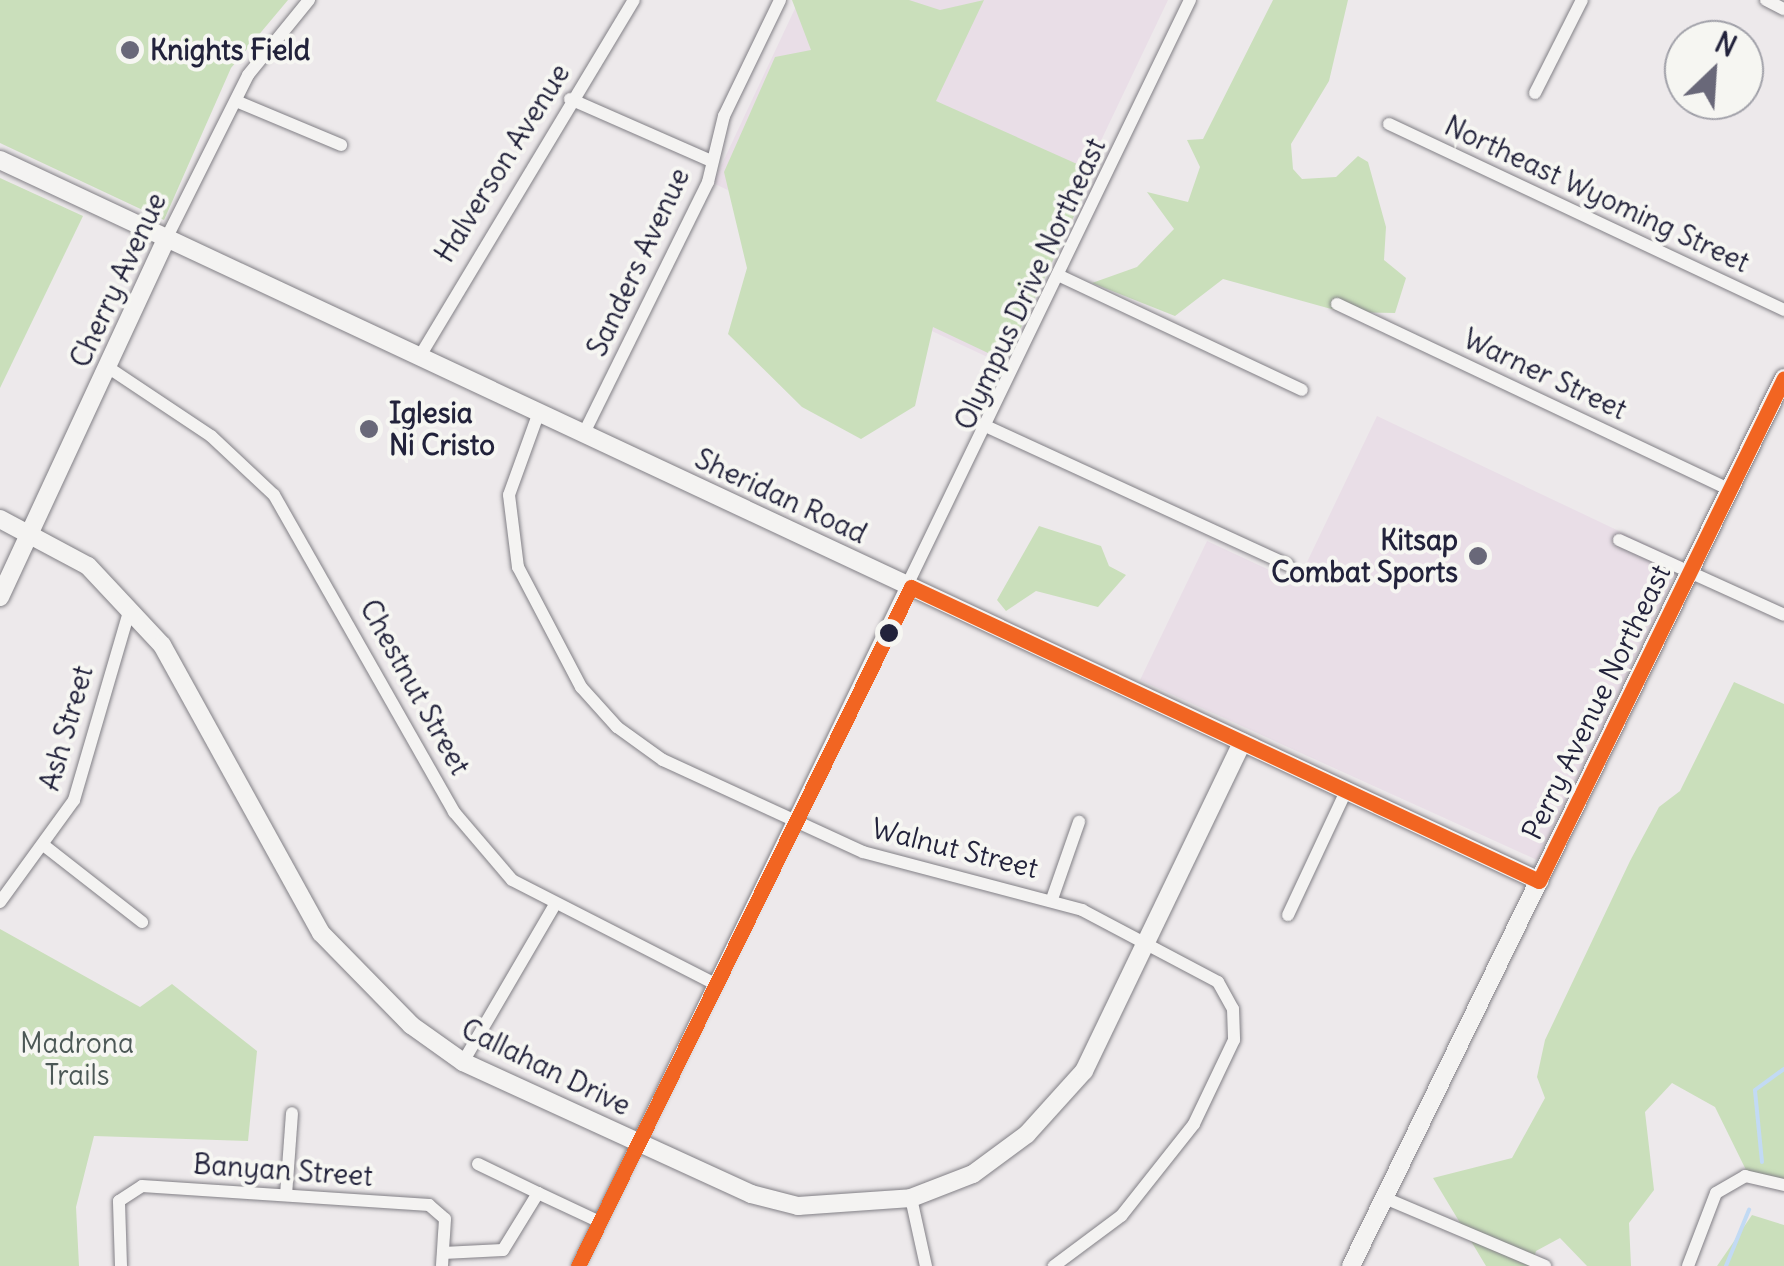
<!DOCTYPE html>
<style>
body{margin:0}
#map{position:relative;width:1784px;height:1266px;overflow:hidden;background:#ede9eb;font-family:Delius,sans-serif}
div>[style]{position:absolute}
.built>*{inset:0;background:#e9dee7}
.green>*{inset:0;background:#cadfbb}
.stream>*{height:4px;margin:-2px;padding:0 2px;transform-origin:2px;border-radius:2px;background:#c2daf4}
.roads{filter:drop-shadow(0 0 2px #828086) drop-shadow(0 0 2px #828086)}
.street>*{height:12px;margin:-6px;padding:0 6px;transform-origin:6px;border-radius:6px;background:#f4f3f2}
.secondary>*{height:18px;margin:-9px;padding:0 9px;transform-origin:9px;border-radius:9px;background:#f4f3f2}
.bus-1>*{height:15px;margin:-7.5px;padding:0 7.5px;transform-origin:7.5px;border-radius:7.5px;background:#f26522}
.dots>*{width:28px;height:28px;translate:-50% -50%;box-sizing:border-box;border:5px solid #f6f6f2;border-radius:50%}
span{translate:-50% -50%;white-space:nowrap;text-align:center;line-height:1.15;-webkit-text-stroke:8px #f6f6f2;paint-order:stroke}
.poi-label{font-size:28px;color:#22223b;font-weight:700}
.left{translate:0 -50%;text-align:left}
.right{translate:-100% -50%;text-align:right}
.street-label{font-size:28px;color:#22223b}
.park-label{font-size:28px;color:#4c5856}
.north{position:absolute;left:1664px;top:20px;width:100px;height:100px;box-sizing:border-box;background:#f6f6f2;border:2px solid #a1a1a9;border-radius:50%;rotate:25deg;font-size:28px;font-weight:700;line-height:40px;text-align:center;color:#22223b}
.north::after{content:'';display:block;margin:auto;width:35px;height:45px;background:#696879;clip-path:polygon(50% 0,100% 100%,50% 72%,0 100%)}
</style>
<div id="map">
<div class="built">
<i style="clip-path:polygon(799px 0,1168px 0,996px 361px,859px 297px,877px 260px,713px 183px)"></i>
<i style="clip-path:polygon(1377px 416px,1682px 561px,1537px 860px,1140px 680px,1207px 541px,1297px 583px)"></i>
</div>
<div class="green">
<i style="clip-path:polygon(0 0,288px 0,231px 68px,164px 220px,0 143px)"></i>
<i style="clip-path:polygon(792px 0,909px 0,940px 10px,984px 0,936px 101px,1095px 172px,1005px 361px,933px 327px,915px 406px,861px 439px,802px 407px,728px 334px,747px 268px,724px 172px,775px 57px,811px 50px)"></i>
<i style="clip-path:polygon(1273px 0,1348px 0,1329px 81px,1291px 144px,1293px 169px,1302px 179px,1336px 177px,1358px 156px,1368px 162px,1386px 227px,1384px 260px,1406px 278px,1395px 313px,1342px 312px,1223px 279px,1175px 316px,1092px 283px,1137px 267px,1174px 229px,1147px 192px,1188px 202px,1200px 167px,1187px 140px,1203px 139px)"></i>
<i style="clip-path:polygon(0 178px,83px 216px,0 388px)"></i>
<i style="clip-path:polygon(1039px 526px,1101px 546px,1109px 566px,1126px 575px,1098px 607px,1036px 591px,1006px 611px,997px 600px)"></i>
<i style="clip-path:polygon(1734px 682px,1784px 704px,1784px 1185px,1746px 1170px,1715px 1107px,1672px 1083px,1645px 1112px,1654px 1190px,1629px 1223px,1631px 1266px,1587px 1266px,1560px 1238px,1536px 1251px,1532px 1266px,1486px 1266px,1433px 1178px,1512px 1158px,1545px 1098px,1537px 1077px,1545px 1040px,1630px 861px,1659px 807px,1680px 791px)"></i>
<i style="clip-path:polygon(0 929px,140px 1007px,172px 984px,257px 1051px,248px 1141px,94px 1136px,76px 1207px,79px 1266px,0 1266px)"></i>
<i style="clip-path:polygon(1752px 1215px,1784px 1225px,1784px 1266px,1717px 1266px)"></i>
</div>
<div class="stream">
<i style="left:1762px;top:1162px;width:72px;rotate:-95.6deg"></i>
<i style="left:1755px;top:1090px;width:36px;rotate:-36deg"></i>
<i style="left:1726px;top:1266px;width:61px;rotate:-67.7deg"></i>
</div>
<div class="roads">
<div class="street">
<i style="left:1766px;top:0;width:20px;rotate:27deg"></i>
<i style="left:1535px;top:93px;width:104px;rotate:-63.2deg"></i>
<i style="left:570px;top:99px;width:152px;rotate:23.7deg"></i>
<i style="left:236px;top:101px;width:114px;rotate:22.7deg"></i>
<i style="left:1389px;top:124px;width:437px;rotate:25.2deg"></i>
<i style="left:167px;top:237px;width:181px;rotate:-63.4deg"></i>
<i style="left:248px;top:75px;width:97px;rotate:-50.9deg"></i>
<i style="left:1062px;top:277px;width:265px;rotate:25.2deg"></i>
<i style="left:1337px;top:304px;width:435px;rotate:25.3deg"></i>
<i style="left:420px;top:356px;width:415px;rotate:-59deg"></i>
<i style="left:109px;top:368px;width:123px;rotate:33.7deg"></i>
<i style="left:211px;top:436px;width:86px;rotate:43.1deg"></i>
<i style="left:274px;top:495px;width:365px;rotate:60.4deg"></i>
<i style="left:454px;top:812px;width:89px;rotate:49.5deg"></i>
<i style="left:512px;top:880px;width:228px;rotate:27.1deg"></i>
<i style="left:539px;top:412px;width:88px;rotate:109.9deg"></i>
<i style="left:509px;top:495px;width:73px;rotate:82.9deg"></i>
<i style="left:518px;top:567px;width:136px;rotate:62.3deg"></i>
<i style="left:581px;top:687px;width:54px;rotate:48deg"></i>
<i style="left:617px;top:727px;width:57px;rotate:35.7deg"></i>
<i style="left:663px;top:760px;width:220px;rotate:24.7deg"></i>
<i style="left:863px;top:852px;width:227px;rotate:14.8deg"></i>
<i style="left:1082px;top:910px;width:154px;rotate:27.9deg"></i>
<i style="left:1218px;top:982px;width:31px;rotate:61deg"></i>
<i style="left:1233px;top:1009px;width:31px;rotate:88deg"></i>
<i style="left:1234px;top:1040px;width:93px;rotate:115.5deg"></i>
<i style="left:1194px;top:1124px;width:117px;rotate:128.4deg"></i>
<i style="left:1121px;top:1216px;width:84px;rotate:143.3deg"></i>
<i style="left:990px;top:428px;width:328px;rotate:24.7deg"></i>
<i style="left:584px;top:433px;width:280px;rotate:-63.7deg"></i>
<i style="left:708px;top:182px;width:68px;rotate:-76.4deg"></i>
<i style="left:724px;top:116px;width:129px;rotate:-64.2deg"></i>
<i style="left:1619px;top:540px;width:181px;rotate:24.4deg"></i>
<i style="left:46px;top:847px;width:122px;rotate:38deg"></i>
<i style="left:1052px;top:899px;width:82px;rotate:-70.7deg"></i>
<i style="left:0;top:902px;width:126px;rotate:-54deg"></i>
<i style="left:74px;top:800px;width:199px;rotate:-73.7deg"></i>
<i style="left:1288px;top:915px;width:137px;rotate:-64.9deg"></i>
<i style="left:463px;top:1062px;width:178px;rotate:-59.7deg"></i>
<i style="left:478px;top:1164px;width:67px;rotate:25.8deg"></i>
<i style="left:286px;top:1195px;width:82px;rotate:-85.8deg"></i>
<i style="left:911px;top:1198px;width:70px;rotate:77.6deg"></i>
<i style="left:1385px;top:1198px;width:174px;rotate:23deg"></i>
<i style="left:443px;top:1253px;width:60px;rotate:-2.9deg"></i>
<i style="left:503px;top:1250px;width:67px;rotate:-58.4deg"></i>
<i style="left:538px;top:1193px;width:68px;rotate:25.1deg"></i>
<i style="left:121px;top:1266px;width:65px;rotate:-91.8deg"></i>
<i style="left:119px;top:1201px;width:27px;rotate:-33deg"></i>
<i style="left:142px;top:1186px;width:288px;rotate:3.8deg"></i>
<i style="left:429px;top:1205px;width:21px;rotate:41deg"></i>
<i style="left:445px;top:1219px;width:47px;rotate:93.7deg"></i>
<i style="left:578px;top:1266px;width:1406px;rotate:-64.2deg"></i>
<i style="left:1688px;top:1266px;width:78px;rotate:-69deg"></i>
<i style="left:1716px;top:1193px;width:34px;rotate:-30deg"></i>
<i style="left:1745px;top:1176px;width:40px;rotate:13deg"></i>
</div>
<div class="secondary">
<i style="left:0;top:160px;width:1700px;rotate:25.1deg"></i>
<i style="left:0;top:519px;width:100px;rotate:28.1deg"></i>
<i style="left:88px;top:566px;width:108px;rotate:46.9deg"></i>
<i style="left:162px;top:645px;width:329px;rotate:61.1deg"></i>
<i style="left:321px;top:933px;width:129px;rotate:45.6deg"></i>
<i style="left:411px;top:1025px;width:64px;rotate:35.4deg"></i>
<i style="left:463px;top:1062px;width:317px;rotate:24.6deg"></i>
<i style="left:751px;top:1194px;width:49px;rotate:14.3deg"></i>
<i style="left:798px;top:1206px;width:113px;rotate:-4deg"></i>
<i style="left:911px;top:1198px;width:66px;rotate:-21.2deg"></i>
<i style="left:973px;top:1174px;width:67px;rotate:-36.5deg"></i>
<i style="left:1027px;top:1134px;width:85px;rotate:-47.9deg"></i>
<i style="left:1084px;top:1071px;width:365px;rotate:-64.3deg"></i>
<i style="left:0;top:597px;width:397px;rotate:-65.1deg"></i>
<i style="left:1351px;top:1266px;width:988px;rotate:-64.01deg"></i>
</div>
</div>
<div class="bus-1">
<i style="left:578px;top:1266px;width:756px;rotate:-63.88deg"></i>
<i style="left:911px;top:587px;width:693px;rotate:25.09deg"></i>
<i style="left:1539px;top:881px;width:559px;rotate:-64.03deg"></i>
</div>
<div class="dots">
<i style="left:130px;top:50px;background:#696879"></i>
<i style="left:369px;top:429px;background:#696879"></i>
<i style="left:1478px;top:556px;background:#696879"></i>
<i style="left:889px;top:633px;background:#22223b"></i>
</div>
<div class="poi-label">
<span class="left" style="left:150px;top:50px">Knights Field</span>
<span class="left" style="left:389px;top:429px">Iglesia<br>Ni Cristo</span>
<span class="right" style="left:1458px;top:556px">Kitsap<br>Combat Sports</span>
</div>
<div class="street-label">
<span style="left:502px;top:163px;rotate:-58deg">Halverson Avenue</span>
<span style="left:1597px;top:194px;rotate:25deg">Northeast Wyoming Street</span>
<span style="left:638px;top:262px;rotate:-65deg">Sanders Avenue</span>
<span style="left:118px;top:280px;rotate:-65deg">Cherry Avenue</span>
<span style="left:1030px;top:284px;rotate:-65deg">Olympus Drive Northeast</span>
<span style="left:1545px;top:374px;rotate:25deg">Warner Street</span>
<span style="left:781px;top:496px;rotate:25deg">Sheridan Road</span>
<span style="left:415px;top:687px;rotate:61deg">Chestnut Street</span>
<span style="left:1596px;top:702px;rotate:-64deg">Perry Avenue Northeast</span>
<span style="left:66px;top:728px;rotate:-74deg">Ash Street</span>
<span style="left:955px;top:848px;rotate:14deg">Walnut Street</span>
<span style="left:546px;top:1067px;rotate:26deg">Callahan Drive</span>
<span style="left:283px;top:1170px;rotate:4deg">Banyan Street</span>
</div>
<div class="park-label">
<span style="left:77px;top:1059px">Madrona<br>Trails</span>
</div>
<div class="north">N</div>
</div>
